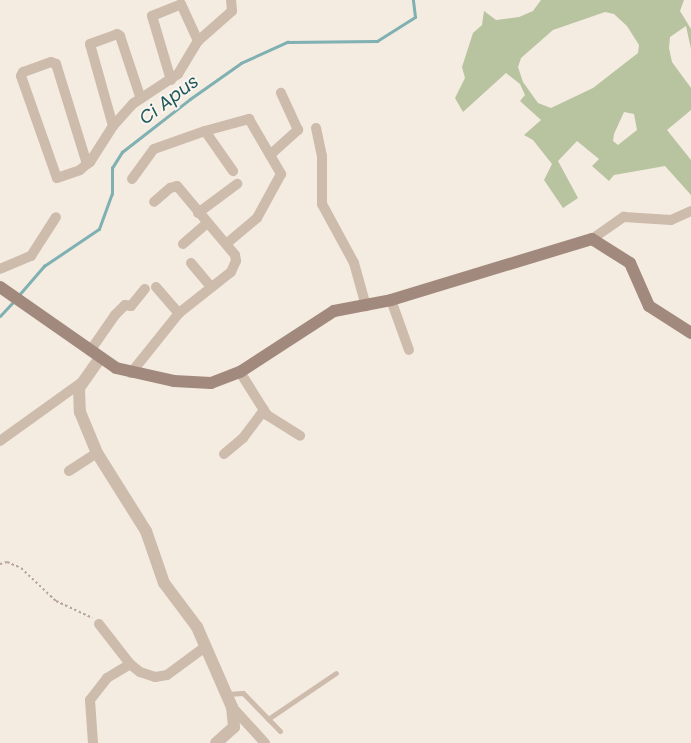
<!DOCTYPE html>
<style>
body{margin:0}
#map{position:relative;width:691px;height:743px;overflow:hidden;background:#f4ebe1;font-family:Poppins,sans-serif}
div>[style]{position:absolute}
.green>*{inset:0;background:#b8c4a0}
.stream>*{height:2.5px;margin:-1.25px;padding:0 1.25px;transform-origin:1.25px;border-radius:1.25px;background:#7fb0b2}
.path>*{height:2px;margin-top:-1px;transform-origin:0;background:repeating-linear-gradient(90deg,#b9a596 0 2.5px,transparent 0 5px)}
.service>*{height:5px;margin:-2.5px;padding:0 2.5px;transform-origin:2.5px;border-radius:2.5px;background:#cdbbac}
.minor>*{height:10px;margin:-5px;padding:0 5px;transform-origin:5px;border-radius:5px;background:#cdbbac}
.tertiary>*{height:12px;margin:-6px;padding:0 6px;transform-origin:6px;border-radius:6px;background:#cdbbac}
.secondary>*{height:12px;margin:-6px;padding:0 6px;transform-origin:6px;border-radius:6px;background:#a18a7d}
span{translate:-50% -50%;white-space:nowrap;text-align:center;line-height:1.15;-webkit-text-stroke:4px #fbf5ee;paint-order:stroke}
.water-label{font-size:18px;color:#1f5a5e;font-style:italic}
</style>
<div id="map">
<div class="green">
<i style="clip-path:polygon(evenodd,541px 0,684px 0,680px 11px,691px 29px,691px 49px,686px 26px,670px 37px,669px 48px,672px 62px,691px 88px,691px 110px,667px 130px,691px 160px,691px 195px,665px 166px,614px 175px,609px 181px,592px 166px,599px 159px,577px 141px,558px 161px,578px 198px,563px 208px,544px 180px,552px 164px,533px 140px,524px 135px,541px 120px,520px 101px,525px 95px,520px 84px,506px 73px,463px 112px,455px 98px,465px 78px,462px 67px,473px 33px,482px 25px,484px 11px,496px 20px,519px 17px,533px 11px,541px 0,605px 12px,614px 14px,627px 26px,639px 45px,638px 53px,593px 88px,551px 108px,538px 103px,523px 82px,518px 67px,521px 58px,553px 30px,605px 12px,541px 0,624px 112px,634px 114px,637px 130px,618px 145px,613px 141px,614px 134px,624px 112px)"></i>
</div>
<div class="stream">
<i style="left:18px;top:296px;width:40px;rotate:-49deg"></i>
<i style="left:44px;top:266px;width:66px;rotate:-33.9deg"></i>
<i style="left:99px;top:229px;width:37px;rotate:-70deg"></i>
<i style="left:112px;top:194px;width:26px;rotate:-90deg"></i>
<i style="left:112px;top:168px;width:19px;rotate:-58deg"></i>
<i style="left:122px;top:152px;width:86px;rotate:-37.9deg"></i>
<i style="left:190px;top:99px;width:62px;rotate:-35.2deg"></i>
<i style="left:241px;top:63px;width:51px;rotate:-24.5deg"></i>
<i style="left:287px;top:42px;width:90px;rotate:-0.6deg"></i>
<i style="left:377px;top:41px;width:45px;rotate:-32.3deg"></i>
<i style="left:415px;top:17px;width:17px;rotate:-97deg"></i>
<i style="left:0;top:316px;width:19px;rotate:-47deg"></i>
</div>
<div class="path">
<i style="left:0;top:564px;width:7px;rotate:-16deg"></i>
<i style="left:7px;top:562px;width:15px;rotate:23deg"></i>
<i style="left:21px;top:568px;width:48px;rotate:43.3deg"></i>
<i style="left:56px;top:601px;width:40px;rotate:25deg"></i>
</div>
<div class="service">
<i style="left:227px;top:694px;width:16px;rotate:-4deg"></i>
<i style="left:243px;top:693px;width:53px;rotate:45.8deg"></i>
<i style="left:268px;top:719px;width:82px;rotate:-34.1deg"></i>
</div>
<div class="minor">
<i style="left:171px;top:80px;width:67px;rotate:-106.5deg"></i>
<i style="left:152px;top:16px;width:31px;rotate:-22deg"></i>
<i style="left:181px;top:4px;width:41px;rotate:65.3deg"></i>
<i style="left:113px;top:126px;width:85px;rotate:-105.7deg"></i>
<i style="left:90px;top:44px;width:29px;rotate:-20deg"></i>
<i style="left:117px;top:34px;width:4px;rotate:34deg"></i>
<i style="left:120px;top:36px;width:66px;rotate:71.6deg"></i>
<i style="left:316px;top:128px;width:29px;rotate:78deg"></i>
<i style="left:322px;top:156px;width:48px;rotate:90deg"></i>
<i style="left:322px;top:204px;width:67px;rotate:61.5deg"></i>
<i style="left:354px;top:263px;width:45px;rotate:74.4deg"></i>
<i style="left:205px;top:131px;width:46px;rotate:-15.3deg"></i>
<i style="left:249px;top:119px;width:64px;rotate:59.8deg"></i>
<i style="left:281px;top:174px;width:50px;rotate:118.6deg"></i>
<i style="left:257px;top:218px;width:40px;rotate:140deg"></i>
<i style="left:270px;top:155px;width:38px;rotate:-42deg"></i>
<i style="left:298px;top:130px;width:41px;rotate:-114.7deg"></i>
<i style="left:87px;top:164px;width:105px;rotate:-107.2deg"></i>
<i style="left:56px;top:64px;width:5px;rotate:-158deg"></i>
<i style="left:51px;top:62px;width:30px;rotate:160deg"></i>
<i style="left:23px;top:72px;width:4px;rotate:117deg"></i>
<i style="left:21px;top:76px;width:108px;rotate:70.6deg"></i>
<i style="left:57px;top:178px;width:24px;rotate:-19deg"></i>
<i style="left:80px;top:170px;width:9px;rotate:-41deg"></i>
<i style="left:87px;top:164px;width:4px;rotate:-34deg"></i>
<i style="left:90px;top:162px;width:43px;rotate:-57.4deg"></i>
<i style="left:113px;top:126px;width:31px;rotate:-48deg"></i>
<i style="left:134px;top:103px;width:53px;rotate:-33.4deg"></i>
<i style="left:178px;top:74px;width:39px;rotate:-59deg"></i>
<i style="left:198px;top:41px;width:45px;rotate:-41.4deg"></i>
<i style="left:232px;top:11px;width:11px;rotate:-95deg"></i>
<i style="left:132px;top:179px;width:37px;rotate:-54deg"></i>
<i style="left:154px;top:149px;width:54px;rotate:-19.4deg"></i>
<i style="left:205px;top:131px;width:49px;rotate:55deg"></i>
<i style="left:198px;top:213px;width:49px;rotate:-36.6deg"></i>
<i style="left:592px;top:239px;width:39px;rotate:-35deg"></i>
<i style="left:624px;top:217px;width:47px;rotate:3.7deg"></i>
<i style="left:671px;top:220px;width:22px;rotate:-24deg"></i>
<i style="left:183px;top:244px;width:32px;rotate:-41deg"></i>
<i style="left:191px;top:263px;width:30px;rotate:50deg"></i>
<i style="left:0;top:269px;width:34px;rotate:-23deg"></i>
<i style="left:31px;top:256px;width:46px;rotate:-57.3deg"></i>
<i style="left:156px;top:287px;width:35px;rotate:49deg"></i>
<i style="left:391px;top:300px;width:53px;rotate:70.2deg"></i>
<i style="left:90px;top:351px;width:44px;rotate:-55.2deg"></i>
<i style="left:115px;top:315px;width:14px;rotate:-45deg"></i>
<i style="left:125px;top:305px;width:6px;rotate:9deg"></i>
<i style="left:131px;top:306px;width:22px;rotate:-51deg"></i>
<i style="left:240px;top:372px;width:51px;rotate:57.9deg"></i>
<i style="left:267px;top:415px;width:39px;rotate:32deg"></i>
<i style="left:131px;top:373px;width:77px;rotate:-51.3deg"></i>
<i style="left:179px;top:313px;width:66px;rotate:-38.3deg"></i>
<i style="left:231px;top:272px;width:12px;rotate:-66deg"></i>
<i style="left:236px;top:261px;width:6px;rotate:-99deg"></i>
<i style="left:235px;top:255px;width:90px;rotate:-130deg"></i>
<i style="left:177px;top:186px;width:7px;rotate:164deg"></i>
<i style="left:170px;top:188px;width:21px;rotate:139deg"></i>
<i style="left:0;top:441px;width:101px;rotate:-35.7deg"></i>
<i style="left:224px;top:454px;width:25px;rotate:-40deg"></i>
<i style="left:243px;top:438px;width:35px;rotate:-53deg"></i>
<i style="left:69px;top:471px;width:33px;rotate:-33deg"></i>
<i style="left:99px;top:624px;width:51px;rotate:52.2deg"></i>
<i style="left:130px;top:664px;width:13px;rotate:39deg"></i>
<i style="left:140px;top:672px;width:16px;rotate:18deg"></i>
<i style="left:155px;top:677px;width:12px;rotate:-9deg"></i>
<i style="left:167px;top:675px;width:47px;rotate:-36.4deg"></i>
<i style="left:232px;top:707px;width:49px;rotate:47.5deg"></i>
<i style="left:93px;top:743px;width:43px;rotate:-94deg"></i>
<i style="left:90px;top:700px;width:28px;rotate:-52deg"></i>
<i style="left:107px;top:678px;width:27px;rotate:-31deg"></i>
</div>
<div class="tertiary">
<i style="left:100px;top:358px;width:37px;rotate:125deg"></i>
<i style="left:79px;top:388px;width:24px;rotate:88deg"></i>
<i style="left:80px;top:412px;width:44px;rotate:67.5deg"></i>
<i style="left:97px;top:453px;width:92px;rotate:57.9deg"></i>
<i style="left:146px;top:531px;width:55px;rotate:70.9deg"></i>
<i style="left:164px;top:583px;width:55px;rotate:53.1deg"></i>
<i style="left:197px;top:627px;width:87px;rotate:66.4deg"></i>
<i style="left:232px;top:707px;width:20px;rotate:84deg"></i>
<i style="left:234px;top:727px;width:24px;rotate:138deg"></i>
</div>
<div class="secondary">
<i style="left:0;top:287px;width:141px;rotate:34.9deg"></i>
<i style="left:116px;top:368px;width:59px;rotate:12.6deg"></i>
<i style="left:174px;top:381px;width:37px;rotate:3deg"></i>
<i style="left:211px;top:383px;width:31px;rotate:-21deg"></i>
<i style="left:240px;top:372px;width:112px;rotate:-33deg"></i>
<i style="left:334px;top:311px;width:58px;rotate:-10.9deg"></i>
<i style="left:391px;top:300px;width:210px;rotate:-16.9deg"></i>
<i style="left:592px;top:239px;width:45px;rotate:32.3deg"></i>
<i style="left:630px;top:263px;width:47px;rotate:66.2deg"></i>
<i style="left:649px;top:306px;width:50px;rotate:32.7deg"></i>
</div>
<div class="water-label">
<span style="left:169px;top:100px;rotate:-37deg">Ci Apus</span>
</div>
</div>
